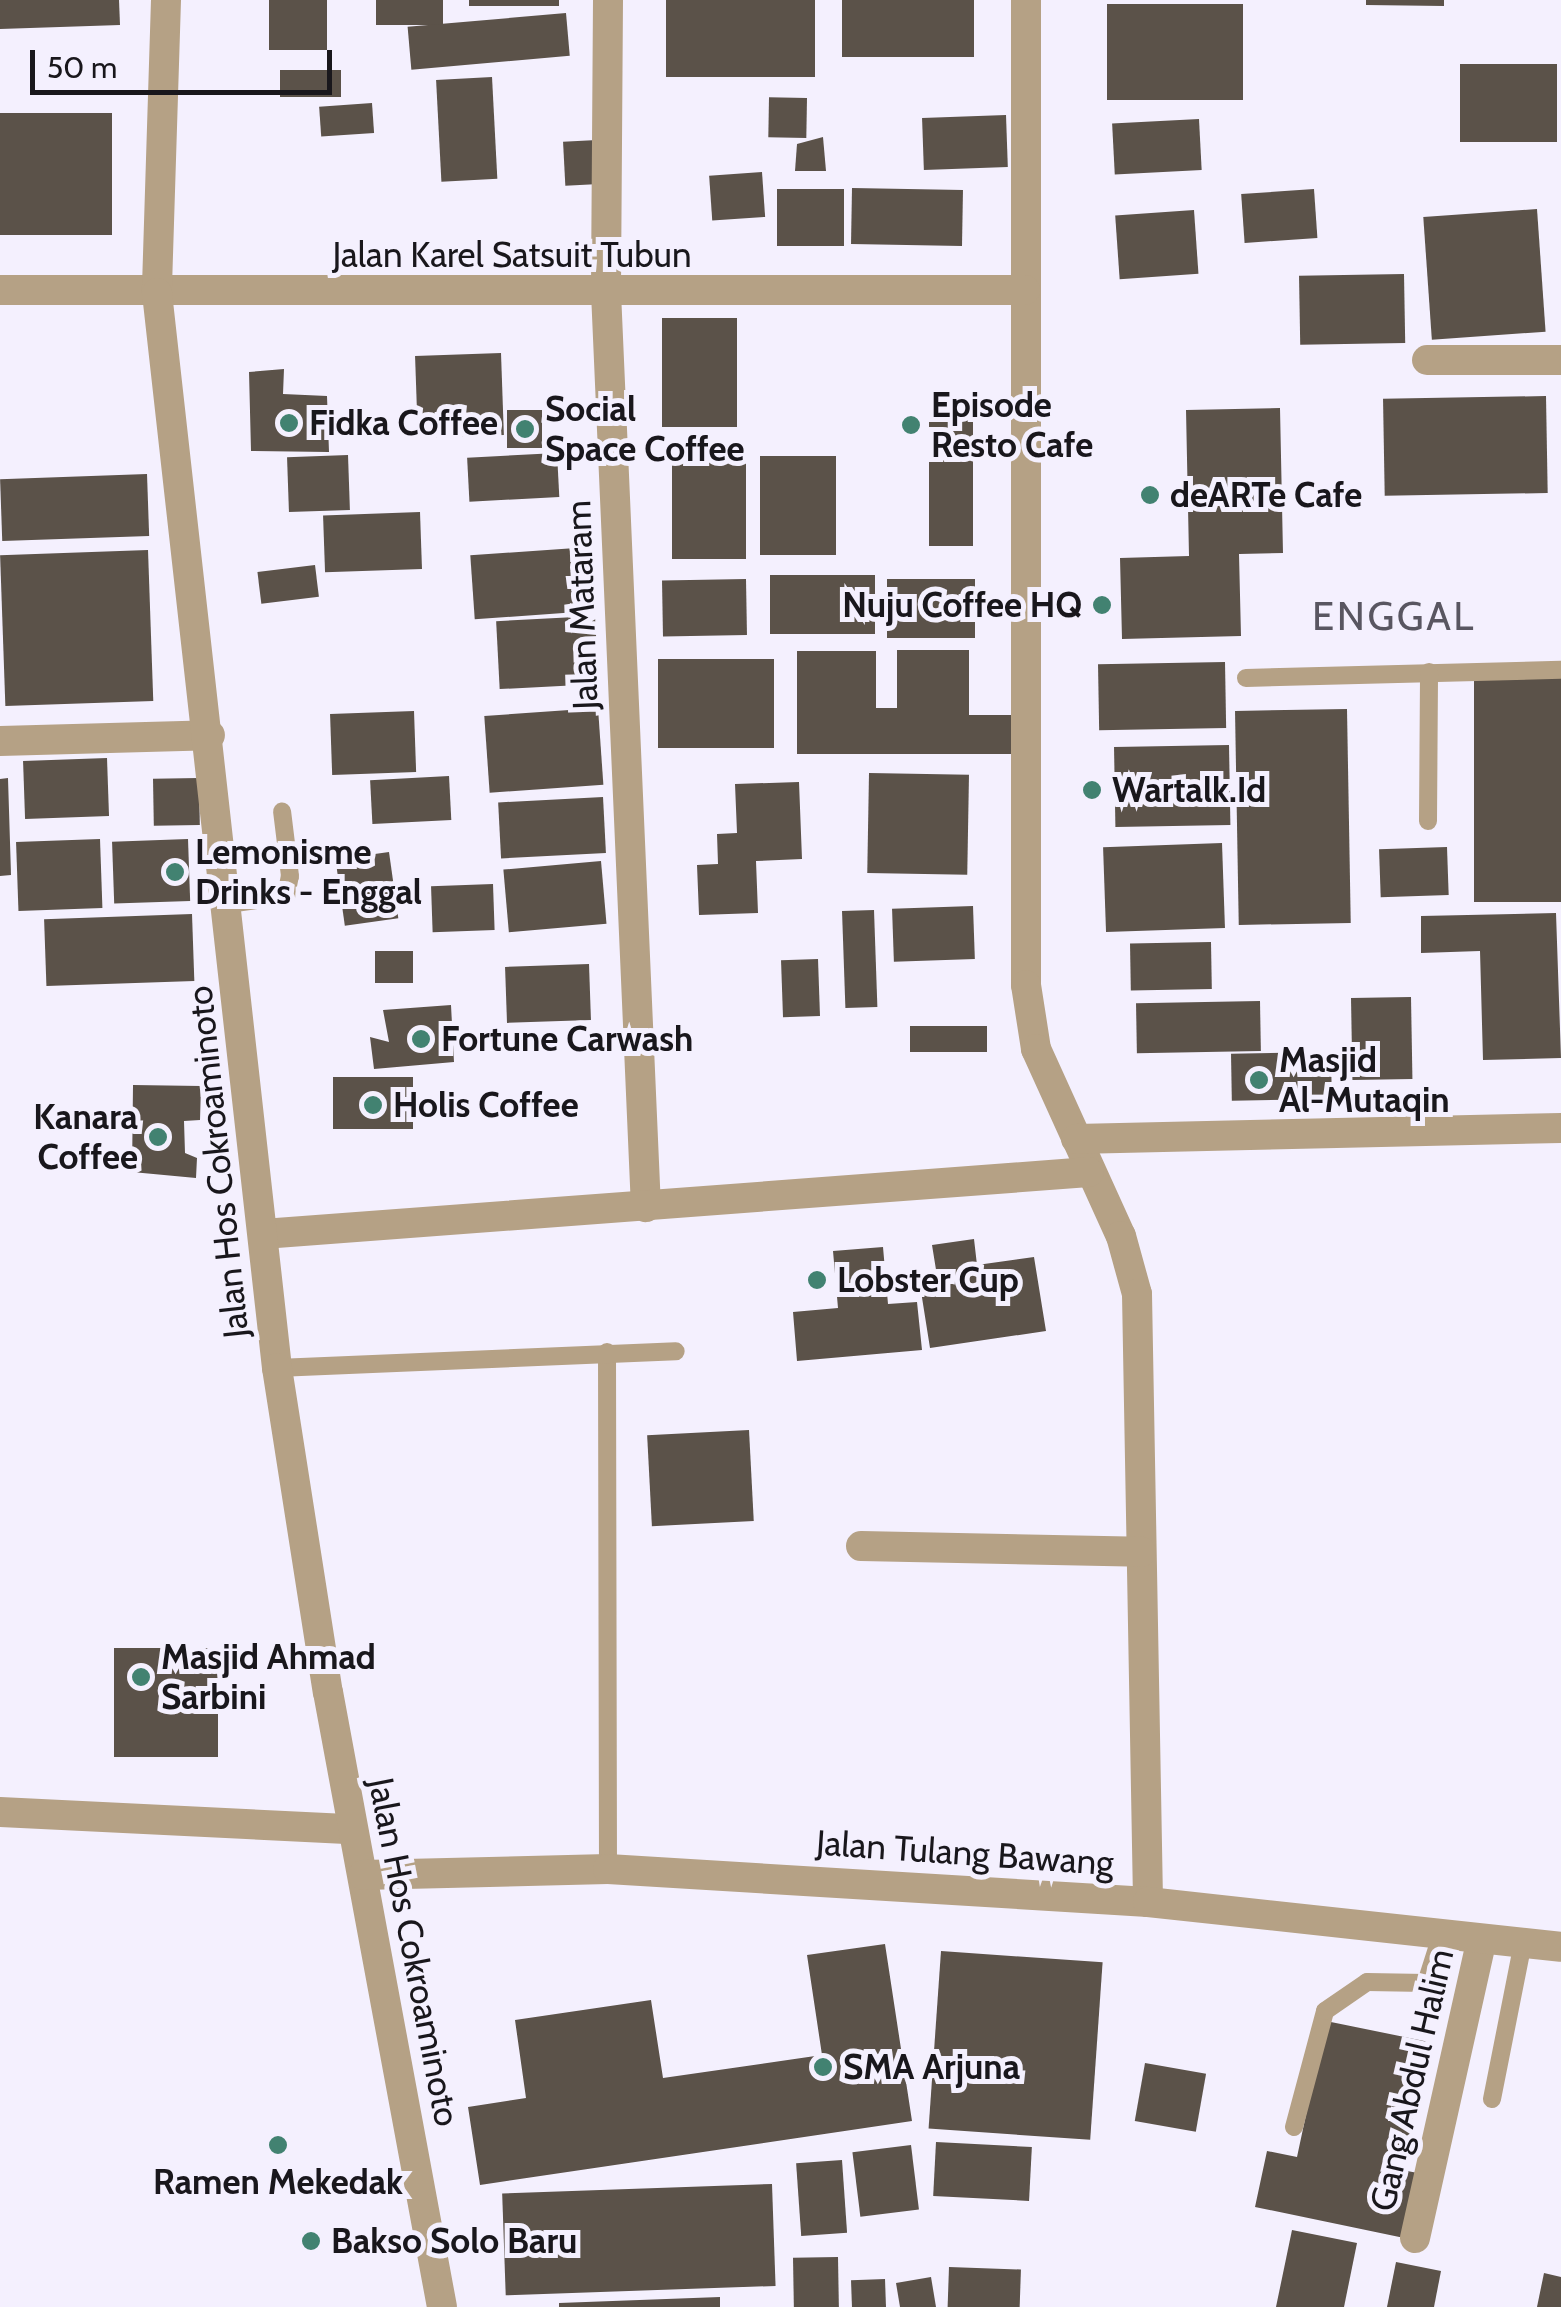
<!DOCTYPE html>
<style>
body{margin:0}
#map{position:relative;width:1561px;height:2307px;overflow:hidden;background:#f4f0fe;font-family:Cabin,sans-serif}
div>[style]{position:absolute}
.building>*{inset:0;background:#5b5249;transform-origin:0 0}
.service>*{height:18px;margin:-9px;padding:0 9px;transform-origin:9px;border-radius:9px;background:#b5a185}
.minor>*{height:30px;margin:-15px;padding:0 15px;transform-origin:15px;border-radius:15px;background:#b5a185}
.tertiary>*{height:30px;margin:-15px;padding:0 15px;transform-origin:15px;border-radius:15px;background:#b5a185}
.dots>*{width:28px;height:28px;translate:-50% -50%;box-sizing:border-box;border:5px solid #f4f0fe;border-radius:50%}
span{translate:-50% -50%;white-space:nowrap;text-align:center;line-height:1.15;-webkit-text-stroke:10px #f4f0fe;paint-order:stroke}
.street-label{font-size:35px;color:#19171c}
.poi-label{font-size:35px;color:#19171c;font-weight:700}
.left{translate:0 -50%;text-align:left}
.right{translate:-100% -50%;text-align:right}
.quarter-label{font-size:40px;color:#595661;letter-spacing:2.5px}
.scale{position:absolute;left:30px;top:50px;width:302px;height:45px;box-sizing:border-box;border:5px solid #19171c;border-top:0;padding-left:12px;font-size:30px;line-height:35px;white-space:nowrap;color:#19171c;-webkit-text-stroke:8px #f4f0fe;paint-order:stroke}
</style>
<div id="map">
<div class="building">
<i style="clip-path:polygon(0 0,119px 0,120px 25px,0 29px)"></i>
<i style="left:269px;top:0;width:58px;height:50px"></i>
<i style="left:376px;top:0;width:67px;height:25px"></i>
<i style="left:469px;top:0;width:90px;height:6px"></i>
<i style="left:666px;top:0;width:149px;height:77px"></i>
<i style="left:842px;top:0;width:132px;height:57px"></i>
<i style="clip-path:polygon(1366px 0,1444px 0,1444px 6px,1366px 5px)"></i>
<i style="left:1107px;top:4px;width:136px;height:96px"></i>
<i style="left:566px;top:13px;width:43px;height:159px;rotate:85deg"></i>
<i style="left:1460px;top:64px;width:97px;height:78px"></i>
<i style="left:280px;top:70px;width:61px;height:27px"></i>
<i style="left:492px;top:77px;width:102px;height:56px;rotate:87deg"></i>
<i style="left:807px;top:98px;width:40px;height:38px;rotate:91deg"></i>
<i style="left:372px;top:103px;width:30px;height:53px;rotate:86deg"></i>
<i style="left:0;top:113px;width:112px;height:122px"></i>
<i style="left:1006px;top:115px;width:52px;height:84px;rotate:88deg"></i>
<i style="left:1199px;top:119px;width:51px;height:87px;rotate:87deg"></i>
<i style="clip-path:polygon(823px 137px,826px 171px,795px 171px,797px 144px)"></i>
<i style="left:597px;top:140px;width:44px;height:34px;rotate:87deg"></i>
<i style="left:762px;top:172px;width:45px;height:53px;rotate:86deg"></i>
<i style="left:852px;top:188px;width:111px;height:56px;rotate:1deg"></i>
<i style="left:777px;top:189px;width:67px;height:57px"></i>
<i style="left:1314px;top:189px;width:49px;height:73px;rotate:86deg"></i>
<i style="left:1537px;top:209px;width:123px;height:114px;rotate:86deg"></i>
<i style="left:1194px;top:210px;width:64px;height:79px;rotate:86deg"></i>
<i style="left:1404px;top:274px;width:69px;height:105px;rotate:89deg"></i>
<i style="left:662px;top:318px;width:75px;height:109px"></i>
<i style="left:501px;top:353px;width:82px;height:86px;rotate:88deg"></i>
<i style="clip-path:polygon(284px 369px,283px 394px,327px 396px,329px 452px,251px 451px,249px 372px)"></i>
<i style="left:1546px;top:396px;width:97px;height:163px;rotate:89deg"></i>
<i style="clip-path:polygon(1280px 408px,1283px 553px,1239px 554px,1241px 636px,1122px 639px,1120px 558px,1189px 556px,1186px 410px)"></i>
<i style="left:507px;top:410px;width:35px;height:38px"></i>
<i style="left:929px;top:418px;width:44px;height:128px"></i>
<i style="left:672px;top:445px;width:74px;height:114px"></i>
<i style="left:557px;top:453px;width:44px;height:90px;rotate:87deg"></i>
<i style="left:348px;top:455px;width:55px;height:61px;rotate:88deg"></i>
<i style="left:836px;top:456px;width:99px;height:76px;rotate:90deg"></i>
<i style="left:147px;top:474px;width:62px;height:147px;rotate:88deg"></i>
<i style="left:420px;top:512px;width:57px;height:97px;rotate:88deg"></i>
<i style="left:590px;top:547px;width:64px;height:120px;rotate:86deg"></i>
<i style="left:148px;top:550px;width:151px;height:148px;rotate:88deg"></i>
<i style="left:315px;top:565px;width:32px;height:58px;rotate:83deg"></i>
<i style="left:770px;top:575px;width:105px;height:59px"></i>
<i style="left:746px;top:579px;width:56px;height:84px;rotate:89deg"></i>
<i style="left:975px;top:579px;width:59px;height:88px;rotate:90deg"></i>
<i style="left:595px;top:616px;width:68px;height:99px;rotate:87deg"></i>
<i style="clip-path:polygon(897px 650px,969px 650px,969px 715px,1018px 715px,1018px 754px,797px 754px,797px 651px,876px 651px,876px 708px,897px 708px)"></i>
<i style="left:658px;top:659px;width:116px;height:89px"></i>
<i style="left:1225px;top:662px;width:66px;height:127px;rotate:89deg"></i>
<i style="left:1561px;top:678px;width:224px;height:87px;rotate:90deg"></i>
<i style="left:598px;top:708px;width:77px;height:114px;rotate:86deg"></i>
<i style="left:1347px;top:709px;width:214px;height:112px;rotate:89deg"></i>
<i style="left:414px;top:711px;width:61px;height:84px;rotate:88deg"></i>
<i style="left:1229px;top:745px;width:80px;height:115px;rotate:89deg"></i>
<i style="left:107px;top:758px;width:58px;height:84px;rotate:88deg"></i>
<i style="left:869px;top:773px;width:100px;height:100px;rotate:1deg"></i>
<i style="left:449px;top:776px;width:44px;height:79px;rotate:87deg"></i>
<i style="clip-path:polygon(8px 778px,11px 875px,0 876px,0 779px)"></i>
<i style="left:199px;top:778px;width:47px;height:46px;rotate:89deg"></i>
<i style="clip-path:polygon(799px 782px,802px 859px,756px 861px,758px 913px,699px 915px,697px 865px,718px 864px,717px 834px,737px 833px,735px 784px)"></i>
<i style="left:603px;top:797px;width:56px;height:105px;rotate:87deg"></i>
<i style="left:100px;top:839px;width:69px;height:84px;rotate:88deg"></i>
<i style="left:188px;top:839px;width:62px;height:76px;rotate:88deg"></i>
<i style="left:1222px;top:843px;width:85px;height:119px;rotate:88deg"></i>
<i style="left:1447px;top:847px;width:48px;height:68px;rotate:88deg"></i>
<i style="left:389px;top:852px;width:67px;height:54px;rotate:82deg"></i>
<i style="left:601px;top:861px;width:63px;height:98px;rotate:85deg"></i>
<i style="left:493px;top:884px;width:46px;height:62px;rotate:88deg"></i>
<i style="left:973px;top:906px;width:53px;height:81px;rotate:88deg"></i>
<i style="left:874px;top:910px;width:97px;height:32px;rotate:88deg"></i>
<i style="clip-path:polygon(1556px 913px,1561px 1058px,1483px 1060px,1480px 951px,1421px 953px,1421px 916px)"></i>
<i style="left:192px;top:914px;width:67px;height:148px;rotate:88deg"></i>
<i style="left:1211px;top:942px;width:47px;height:81px;rotate:89deg"></i>
<i style="left:375px;top:951px;width:38px;height:32px"></i>
<i style="left:818px;top:959px;width:57px;height:37px;rotate:88deg"></i>
<i style="left:589px;top:964px;width:56px;height:84px;rotate:88deg"></i>
<i style="left:1411px;top:997px;width:82px;height:60px;rotate:89deg"></i>
<i style="left:1260px;top:1001px;width:50px;height:124px;rotate:89deg"></i>
<i style="clip-path:polygon(451px 1005px,454px 1062px,374px 1069px,370px 1037px,389px 1042px,383px 1010px)"></i>
<i style="left:910px;top:1026px;width:77px;height:26px"></i>
<i style="left:1331px;top:1052px;width:47px;height:100px;rotate:89deg"></i>
<i style="left:413px;top:1077px;width:52px;height:80px;rotate:90deg"></i>
<i style="clip-path:polygon(133px 1085px,201px 1086px,200px 1120px,184px 1121px,185px 1153px,197px 1158px,196px 1178px,132px 1172px)"></i>
<i style="clip-path:polygon(974px 1239px,977px 1265px,1034px 1257px,1046px 1331px,930px 1348px,920px 1285px,938px 1282px,932px 1245px)"></i>
<i style="clip-path:polygon(883px 1247px,888px 1304px,917px 1302px,922px 1350px,797px 1361px,793px 1312px,838px 1308px,833px 1251px)"></i>
<i style="left:749px;top:1430px;width:91px;height:102px;rotate:87deg"></i>
<i style="left:114px;top:1648px;width:104px;height:109px"></i>
<i style="clip-path:polygon(885px 1944px,912px 2121px,480px 2185px,468px 2107px,526px 2098px,515px 2020px,651px 2000px,663px 2078px,822px 2055px,807px 1955px)"></i>
<i style="left:941px;top:1951px;width:162px;height:178px;rotate:4deg"></i>
<i style="clip-path:polygon(1326px 2021px,1429px 2042px,1402px 2170px,1423px 2174px,1409px 2239px,1255px 2207px,1267px 2151px,1297px 2157px)"></i>
<i style="left:1145px;top:2063px;width:62px;height:59px;rotate:10deg"></i>
<i style="left:936px;top:2142px;width:96px;height:54px;rotate:3deg"></i>
<i style="left:911px;top:2145px;width:65px;height:59px;rotate:83deg"></i>
<i style="left:842px;top:2160px;width:73px;height:46px;rotate:86deg"></i>
<i style="left:772px;top:2184px;width:102px;height:270px;rotate:88deg"></i>
<i style="clip-path:polygon(1292px 2230px,1357px 2243px,1344px 2307px,1276px 2307px)"></i>
<i style="left:838px;top:2257px;width:50px;height:45px;rotate:89deg"></i>
<i style="clip-path:polygon(1396px 2262px,1441px 2271px,1434px 2307px,1387px 2307px)"></i>
<i style="left:949px;top:2267px;width:72px;height:40px;rotate:2deg"></i>
<i style="clip-path:polygon(1544px 2273px,1561px 2277px,1561px 2307px,1537px 2307px)"></i>
<i style="clip-path:polygon(931px 2277px,936px 2307px,900px 2307px,896px 2283px)"></i>
<i style="left:885px;top:2279px;width:28px;height:34px;rotate:88deg"></i>
<i style="clip-path:polygon(720px 2297px,720px 2307px,559px 2307px,559px 2303px)"></i>
</div>
<div class="service">
<i style="left:1246px;top:678px;width:315px;rotate:-1.5deg"></i>
<i style="left:1428px;top:821px;width:149px;rotate:-89.6deg"></i>
<i style="left:228px;top:904px;width:59px;rotate:-7.9deg"></i>
<i style="left:286px;top:896px;width:20px;rotate:-79deg"></i>
<i style="left:290px;top:876px;width:65px;rotate:-97deg"></i>
<i style="left:607px;top:1352px;width:517px;rotate:89.89deg"></i>
<i style="left:277px;top:1368px;width:399px;rotate:-2.4deg"></i>
<i style="left:1492px;top:2099px;width:159px;rotate:-78.8deg"></i>
<i style="left:1294px;top:2127px;width:120px;rotate:-75deg"></i>
<i style="left:1325px;top:2011px;width:51px;rotate:-34.6deg"></i>
<i style="left:1367px;top:1982px;width:59px;rotate:1deg"></i>
<i style="left:1426px;top:1983px;width:49px;rotate:-72.3deg"></i>
</div>
<div class="minor">
<i style="left:608px;top:0;width:292px;rotate:90.4deg"></i>
<i style="left:606px;top:292px;width:916px;rotate:87.5deg"></i>
<i style="left:1026px;top:0;width:985px;rotate:90deg"></i>
<i style="left:1026px;top:985px;width:65px;rotate:81.1deg"></i>
<i style="left:1036px;top:1049px;width:205px;rotate:65.6deg"></i>
<i style="left:1121px;top:1236px;width:60px;rotate:74.6deg"></i>
<i style="left:1137px;top:1294px;width:608px;rotate:88.96deg"></i>
<i style="left:0;top:290px;width:1025px"></i>
<i style="left:1427px;top:360px;width:134px"></i>
<i style="left:0;top:741px;width:210px;rotate:-1.6deg"></i>
<i style="left:1076px;top:1139px;width:485px;rotate:-1.3deg"></i>
<i style="left:263px;top:1234px;width:828px;rotate:-4.29deg"></i>
<i style="left:861px;top:1546px;width:280px;rotate:1.2deg"></i>
<i style="left:0;top:1812px;width:352px;rotate:2.8deg"></i>
<i style="left:1415px;top:2238px;width:306px;rotate:-77.4deg"></i>
</div>
<div class="tertiary">
<i style="left:166px;top:0;width:293px;rotate:91.8deg"></i>
<i style="left:157px;top:293px;width:1082px;rotate:83.63deg"></i>
<i style="left:277px;top:1368px;width:328px;rotate:81.1deg"></i>
<i style="left:328px;top:1692px;width:625px;rotate:79.5deg"></i>
<i style="left:363px;top:1875px;width:245px;rotate:-1.4deg"></i>
<i style="left:608px;top:1869px;width:541px;rotate:3.5deg"></i>
<i style="left:1148px;top:1902px;width:415px;rotate:6.2deg"></i>
</div>
<div class="dots">
<i style="left:289px;top:423px;background:#428271"></i>
<i style="left:911px;top:425px;background:#428271"></i>
<i style="left:525px;top:429px;background:#428271"></i>
<i style="left:1150px;top:495px;background:#428271"></i>
<i style="left:1102px;top:605px;background:#428271"></i>
<i style="left:1092px;top:790px;background:#428271"></i>
<i style="left:175px;top:872px;background:#428271"></i>
<i style="left:421px;top:1039px;background:#428271"></i>
<i style="left:1259px;top:1080px;background:#428271"></i>
<i style="left:373px;top:1105px;background:#428271"></i>
<i style="left:158px;top:1137px;background:#428271"></i>
<i style="left:817px;top:1280px;background:#428271"></i>
<i style="left:141px;top:1677px;background:#428271"></i>
<i style="left:823px;top:2067px;background:#428271"></i>
<i style="left:278px;top:2145px;background:#428271"></i>
<i style="left:311px;top:2241px;background:#428271"></i>
</div>
<div class="street-label">
<span style="left:512px;top:255px">Jalan Karel Satsuit Tubun</span>
<span style="left:582px;top:605px;rotate:-92deg">Jalan Mataram</span>
<span style="left:218px;top:1162px;rotate:-96deg">Jalan Hos Cokroaminoto</span>
<span style="left:965px;top:1853px;rotate:4deg">Jalan Tulang Bawang</span>
<span style="left:414px;top:1952px;rotate:79deg">Jalan Hos Cokroaminoto</span>
<span style="left:1412px;top:2080px;rotate:-77deg">Gang Abdul Halim</span>
</div>
<div class="poi-label">
<span class="left" style="left:931px;top:425px">Episode<br>Resto Cafe</span>
<span class="left" style="left:545px;top:429px">Social<br>Space Coffee</span>
<span class="left" style="left:309px;top:423px">Fidka Coffee</span>
<span class="left" style="left:1170px;top:495px">deARTe Cafe</span>
<span class="right" style="left:1082px;top:605px">Nuju Coffee HQ</span>
<span class="left" style="left:1112px;top:790px">Wartalk.Id</span>
<span class="left" style="left:195px;top:872px">Lemonisme<br>Drinks - Enggal</span>
<span class="left" style="left:441px;top:1039px">Fortune Carwash</span>
<span class="left" style="left:1279px;top:1080px">Masjid<br>Al-Mutaqin</span>
<span class="left" style="left:393px;top:1105px">Holis Coffee</span>
<span class="right" style="left:138px;top:1137px">Kanara<br>Coffee</span>
<span class="left" style="left:837px;top:1280px">Lobster Cup</span>
<span class="left" style="left:161px;top:1677px">Masjid Ahmad<br>Sarbini</span>
<span class="left" style="left:843px;top:2067px">SMA Arjuna</span>
<span style="left:278px;top:2182px">Ramen Mekedak</span>
<span class="left" style="left:331px;top:2241px">Bakso Solo Baru</span>
</div>
<div class="quarter-label">
<span style="left:1394px;top:616px">ENGGAL</span>
</div>
<div class="scale">50 m</div>
</div>
